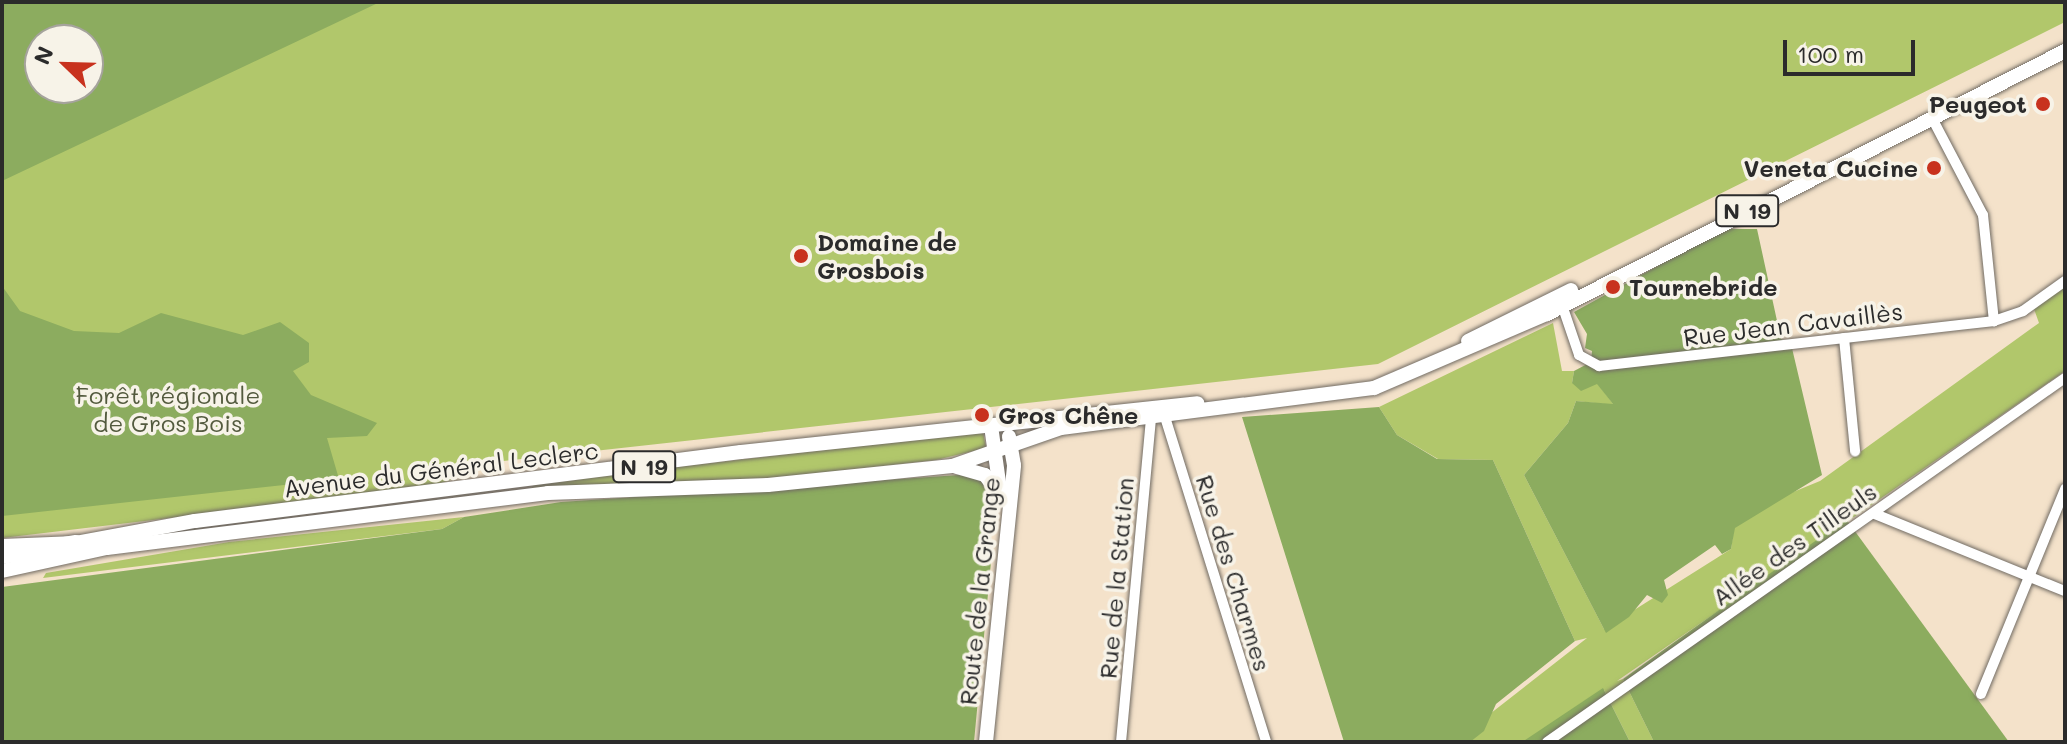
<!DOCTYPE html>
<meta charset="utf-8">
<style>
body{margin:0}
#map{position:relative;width:2067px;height:744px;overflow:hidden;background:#f4e2ca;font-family:Mali,sans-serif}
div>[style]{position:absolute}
.green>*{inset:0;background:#b1c76b}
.forest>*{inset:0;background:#8cac5f}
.roads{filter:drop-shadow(0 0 2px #716b63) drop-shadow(0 0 2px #716b63)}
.minor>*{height:10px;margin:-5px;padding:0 5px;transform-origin:5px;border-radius:5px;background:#fff}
.major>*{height:14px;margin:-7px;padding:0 7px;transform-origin:7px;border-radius:7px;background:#fff}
.highway>*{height:16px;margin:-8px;padding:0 8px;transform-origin:8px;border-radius:8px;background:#fff}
.dots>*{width:22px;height:22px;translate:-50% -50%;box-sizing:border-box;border:4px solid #f7f3e8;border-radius:50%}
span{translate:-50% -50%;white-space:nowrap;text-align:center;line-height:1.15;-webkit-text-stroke:7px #f7f3e8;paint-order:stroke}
.shield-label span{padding:2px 6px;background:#f7f3e8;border:2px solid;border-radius:6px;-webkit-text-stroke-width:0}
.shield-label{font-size:22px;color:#2b2b2b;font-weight:700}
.poi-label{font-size:24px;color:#2b2b2b;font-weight:700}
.right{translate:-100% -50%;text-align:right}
.left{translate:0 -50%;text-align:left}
.street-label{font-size:24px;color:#2b2b2b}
.park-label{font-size:24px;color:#535a3e}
.frame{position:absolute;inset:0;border:4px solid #2b2b2b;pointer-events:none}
.north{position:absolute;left:24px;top:24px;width:80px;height:80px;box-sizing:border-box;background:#f7f3e8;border:2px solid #a5a39c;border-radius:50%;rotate:293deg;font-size:22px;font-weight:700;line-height:32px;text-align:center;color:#2b2b2b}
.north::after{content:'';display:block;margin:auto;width:28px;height:36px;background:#c8321e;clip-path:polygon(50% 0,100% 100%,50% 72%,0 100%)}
.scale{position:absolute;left:1783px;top:40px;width:132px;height:36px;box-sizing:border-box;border:4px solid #2b2b2b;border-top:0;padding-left:10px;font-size:24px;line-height:28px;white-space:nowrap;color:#2b2b2b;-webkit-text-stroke:6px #f7f3e8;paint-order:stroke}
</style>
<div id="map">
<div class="green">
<i style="clip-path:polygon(evenodd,2px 2px,2065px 2px,2065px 22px,1378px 364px,468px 465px,467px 474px,430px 487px,2px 538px,2px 2px,40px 40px,88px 40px,88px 88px,40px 88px,40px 40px)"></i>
<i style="clip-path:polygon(2065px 285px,2065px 371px,1617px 681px,1623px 679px,1654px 742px,1630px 742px,1604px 690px,1528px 742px,1454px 742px,1587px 638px,1575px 641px,1493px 460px,1438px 459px,1397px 435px,1379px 407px,1553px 323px,1562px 371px,1574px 371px,1572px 383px,1597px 383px,1614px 405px,1576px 401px,1568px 423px,1524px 475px,1604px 629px,1731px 549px,1734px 528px,1774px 500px,1820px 481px,2039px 323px,2034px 309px)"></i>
<i style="clip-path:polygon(983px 432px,986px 448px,936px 460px,749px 481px,532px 488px,534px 483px)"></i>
<i style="clip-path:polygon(464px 517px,442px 529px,43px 578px,46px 573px,229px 542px)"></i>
</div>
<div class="forest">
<i style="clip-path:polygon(evenodd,2px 2px,380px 2px,2px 181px,2px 2px,88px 40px,88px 88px,40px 88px,40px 40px,88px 40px)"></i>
<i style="clip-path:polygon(1725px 229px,1757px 229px,1781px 339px,1791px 344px,1822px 475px,1735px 528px,1731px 549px,1722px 554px,1715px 545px,1664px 580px,1668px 595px,1662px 603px,1647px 595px,1629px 617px,1606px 633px,1524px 475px,1568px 423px,1576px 401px,1613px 404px,1597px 384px,1581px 391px,1572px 383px,1574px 371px,1591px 362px,1592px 351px,1585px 348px,1587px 334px,1574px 312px)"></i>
<i style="clip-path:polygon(2px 286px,20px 311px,74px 331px,119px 333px,161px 313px,243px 335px,280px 322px,309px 343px,309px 362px,293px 371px,311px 395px,377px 423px,367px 436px,327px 438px,339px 479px,2px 516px)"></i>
<i style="clip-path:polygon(1379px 407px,1397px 435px,1437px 459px,1493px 460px,1575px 641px,1496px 704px,1484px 731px,1470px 742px,1344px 742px,1242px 417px)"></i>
<i style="clip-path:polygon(959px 475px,980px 478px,989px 487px,990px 504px,991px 562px,974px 742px,2px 742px,2px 587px,442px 529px,464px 517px,561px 502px)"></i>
<i style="clip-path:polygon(1846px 519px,2009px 742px,1654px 742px,1623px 679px)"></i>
<i style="clip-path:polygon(1603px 688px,1630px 742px,1522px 742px)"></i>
</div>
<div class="roads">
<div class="minor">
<i style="left:1932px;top:118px;width:110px;rotate:62.3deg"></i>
<i style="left:1983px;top:215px;width:107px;rotate:84.1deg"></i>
<i style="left:1561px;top:302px;width:56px;rotate:71.2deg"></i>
<i style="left:1579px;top:355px;width:23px;rotate:29deg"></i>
<i style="left:1599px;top:366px;width:398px;rotate:-6.5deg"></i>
<i style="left:1994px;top:321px;width:31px;rotate:-19deg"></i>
<i style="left:2023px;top:311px;width:52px;rotate:-35.5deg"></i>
<i style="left:1844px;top:338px;width:114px;rotate:84.4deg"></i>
<i style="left:1165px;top:417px;width:340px;rotate:72.7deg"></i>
<i style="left:1875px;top:514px;width:205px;rotate:22.1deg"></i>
<i style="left:1981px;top:694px;width:222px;rotate:-67.7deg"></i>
<i style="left:1121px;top:742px;width:324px;rotate:-84.7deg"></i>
<i style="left:1547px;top:742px;width:633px;rotate:-35.1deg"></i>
</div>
<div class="major">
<i style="left:1468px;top:341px;width:115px;rotate:-26.3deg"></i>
<i style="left:991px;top:426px;width:71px;rotate:81.9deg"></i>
<i style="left:957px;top:467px;width:29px;rotate:16deg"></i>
<i style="left:985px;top:475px;width:27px;rotate:54deg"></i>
<i style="left:2px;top:546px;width:74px;rotate:-2.3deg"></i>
<i style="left:76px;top:543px;width:121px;rotate:-10.5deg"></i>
<i style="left:195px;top:521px;width:550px;rotate:-7.2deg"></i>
<i style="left:741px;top:452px;width:459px;rotate:-6.1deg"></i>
<i style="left:2px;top:571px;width:107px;rotate:-12.4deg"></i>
<i style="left:107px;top:548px;width:444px;rotate:-7.1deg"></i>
<i style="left:548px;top:493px;width:220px;rotate:-2.1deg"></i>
<i style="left:768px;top:485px;width:185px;rotate:-5.9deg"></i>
<i style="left:952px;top:466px;width:115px;rotate:-19.2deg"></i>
<i style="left:1061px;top:428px;width:316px;rotate:-7.3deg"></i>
<i style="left:1374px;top:388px;width:188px;rotate:-23.2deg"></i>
<i style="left:1547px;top:314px;width:581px;rotate:-26.92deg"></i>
<i style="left:986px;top:742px;width:278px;rotate:-84.2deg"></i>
<i style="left:1014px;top:465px;width:29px;rotate:-100deg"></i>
</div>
<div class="highway">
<i style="left:2px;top:556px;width:75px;rotate:-10deg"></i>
</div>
</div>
<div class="dots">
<i style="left:2043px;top:104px;background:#c8321e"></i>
<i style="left:1934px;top:168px;background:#c8321e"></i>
<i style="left:801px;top:256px;background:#c8321e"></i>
<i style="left:1613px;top:287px;background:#c8321e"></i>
<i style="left:982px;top:415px;background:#c8321e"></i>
</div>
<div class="shield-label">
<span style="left:1747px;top:211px">N 19</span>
<span style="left:644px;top:467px">N 19</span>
</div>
<div class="poi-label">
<span class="right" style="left:2027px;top:104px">Peugeot</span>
<span class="right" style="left:1918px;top:168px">Veneta Cucine</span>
<span class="left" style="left:817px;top:256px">Domaine de<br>Grosbois</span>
<span class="left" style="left:1629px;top:287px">Tournebride</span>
<span class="left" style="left:998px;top:415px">Gros Chêne</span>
</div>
<div class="street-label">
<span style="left:1793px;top:324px;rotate:-7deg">Rue Jean Cavaillès</span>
<span style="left:441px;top:469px;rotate:-7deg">Avenue du Général Leclerc</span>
<span style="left:1794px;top:544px;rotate:-35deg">Allée des Tilleuls</span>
<span style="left:1234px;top:573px;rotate:73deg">Rue des Charmes</span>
<span style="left:1116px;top:578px;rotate:-85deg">Rue de la Station</span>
<span style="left:979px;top:591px;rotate:-84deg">Route de la Grange</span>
</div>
<div class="park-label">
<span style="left:168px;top:409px">Forêt régionale<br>de Gros Bois</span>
</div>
<div class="frame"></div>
<div class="north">N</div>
<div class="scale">100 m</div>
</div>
